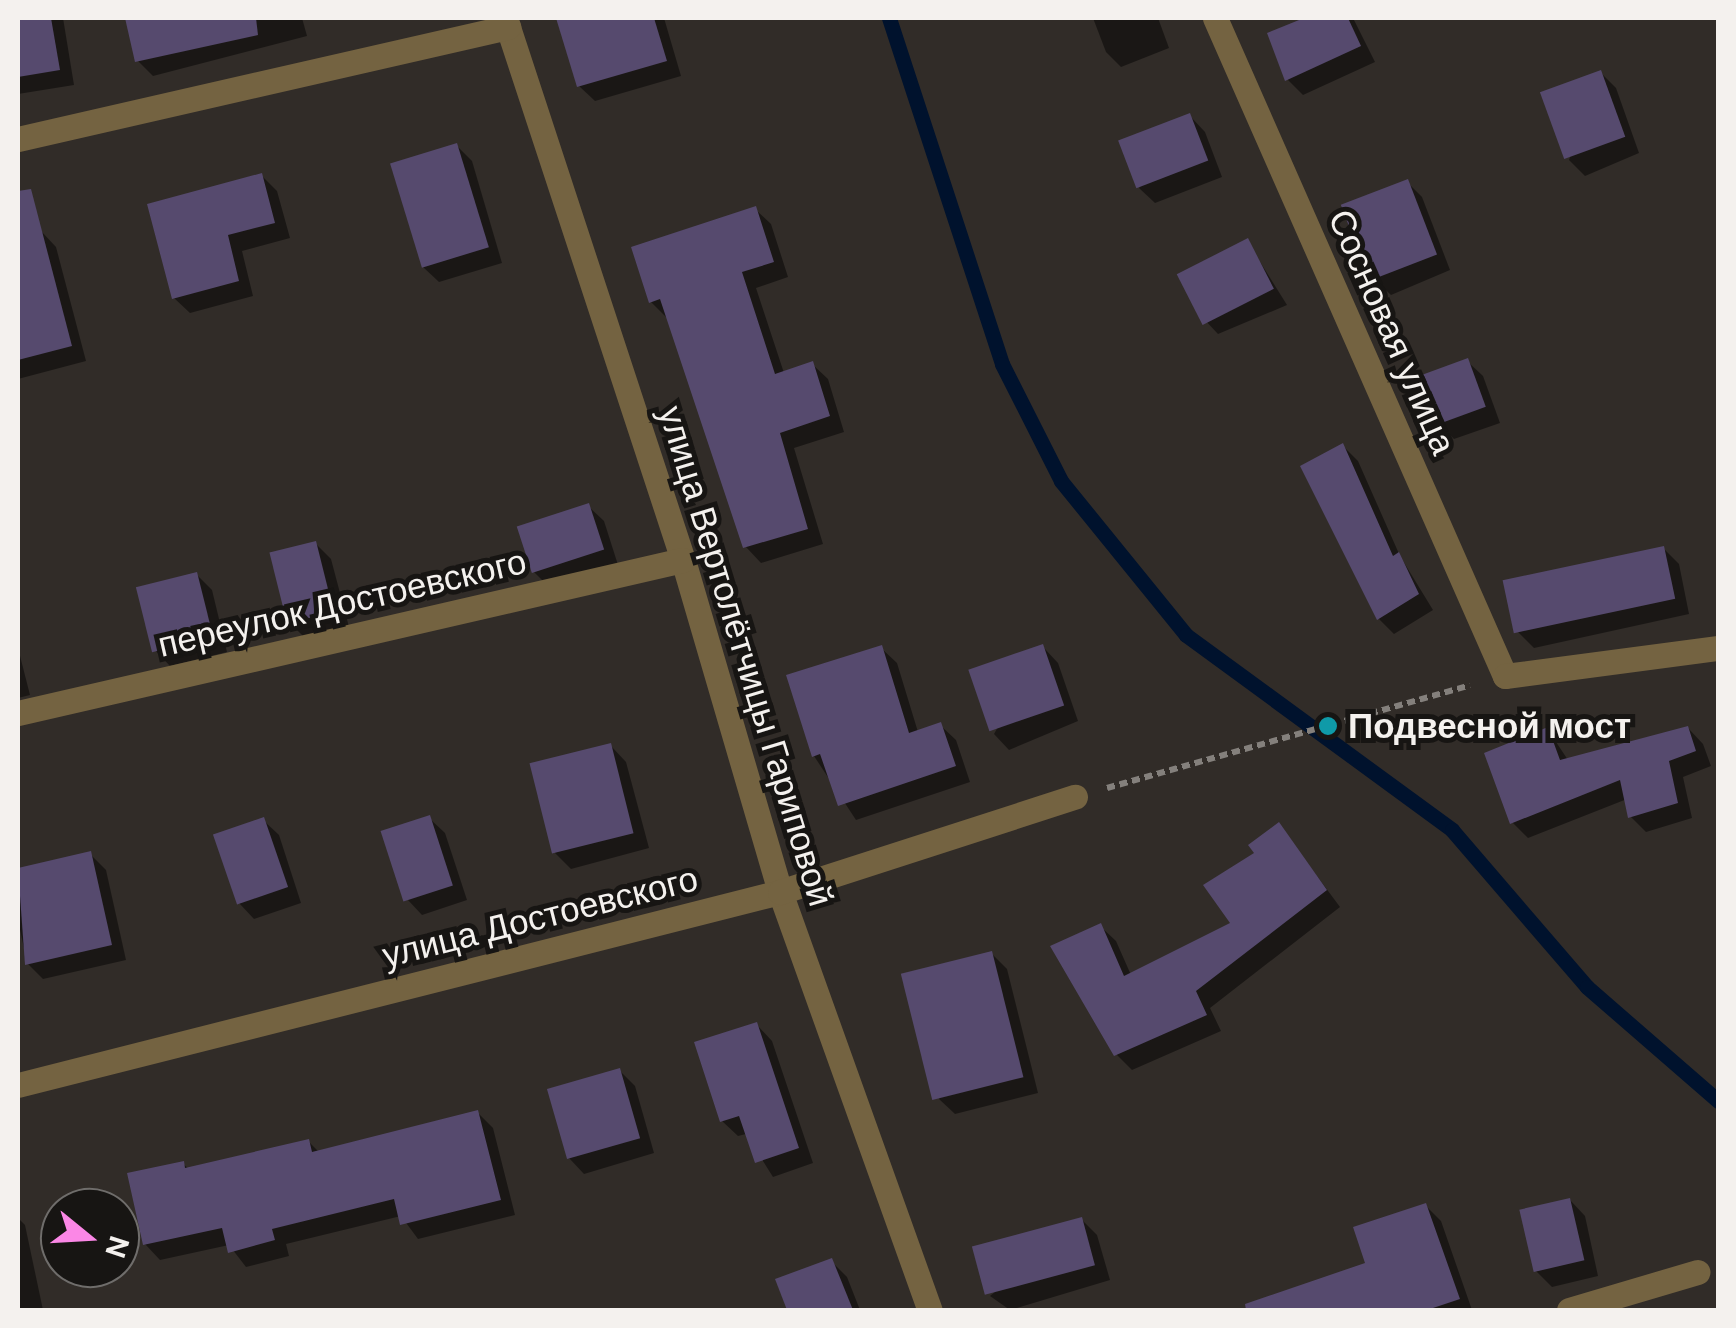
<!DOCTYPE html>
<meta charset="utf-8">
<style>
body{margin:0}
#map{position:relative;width:1736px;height:1328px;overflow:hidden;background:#312c28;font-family:"DM Sans",sans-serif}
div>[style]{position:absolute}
.shadow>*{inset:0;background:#0007}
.stream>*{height:15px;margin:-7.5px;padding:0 7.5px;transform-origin:7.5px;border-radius:7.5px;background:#00122d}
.building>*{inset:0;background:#564a6e;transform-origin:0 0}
.path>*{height:6px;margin-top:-3px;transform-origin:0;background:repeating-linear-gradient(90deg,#84807c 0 8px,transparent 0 13px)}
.minor>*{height:25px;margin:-12.5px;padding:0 12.5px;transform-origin:12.5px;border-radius:12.5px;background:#746341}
.dots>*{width:28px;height:28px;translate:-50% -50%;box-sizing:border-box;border:5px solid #171513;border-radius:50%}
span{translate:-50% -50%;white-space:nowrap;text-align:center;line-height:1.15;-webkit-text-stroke:10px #171513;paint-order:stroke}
.street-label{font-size:35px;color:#f4f1ee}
.poi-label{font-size:35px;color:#f4f1ee;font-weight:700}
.left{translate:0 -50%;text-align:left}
.frame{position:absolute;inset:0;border:20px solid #f4f1ee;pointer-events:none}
.north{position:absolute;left:40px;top:1188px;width:100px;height:100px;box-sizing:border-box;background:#171513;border:2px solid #6f6d6b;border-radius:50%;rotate:108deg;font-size:28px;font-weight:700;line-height:40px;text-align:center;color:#f4f1ee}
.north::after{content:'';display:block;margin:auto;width:35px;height:45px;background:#fb87e6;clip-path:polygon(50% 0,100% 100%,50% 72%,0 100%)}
</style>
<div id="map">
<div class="shadow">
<i style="clip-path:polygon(18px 18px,63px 18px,74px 85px,18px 94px)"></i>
<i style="clip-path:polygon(128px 18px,302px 18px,307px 36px,153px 76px,137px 60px)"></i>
<i style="clip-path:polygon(559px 18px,664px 18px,681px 76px,595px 101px,579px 86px)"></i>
<i style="clip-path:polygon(1093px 18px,1158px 18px,1169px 48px,1121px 67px,1106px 52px)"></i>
<i style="clip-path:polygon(1310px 18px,1353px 18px,1375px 62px,1303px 95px,1287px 79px,1270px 35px)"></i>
<i style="clip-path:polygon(1600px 72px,1616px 88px,1639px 153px,1585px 176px,1569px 160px)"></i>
<i style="clip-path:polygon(1190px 116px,1205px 132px,1222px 177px,1155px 203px,1139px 188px)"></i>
<i style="clip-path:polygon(457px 146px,472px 161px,502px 263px,439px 282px,423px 267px)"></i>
<i style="clip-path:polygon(262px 176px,277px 191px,290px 238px,242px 251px,253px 296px,190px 313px,174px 298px)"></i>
<i style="clip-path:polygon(1407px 182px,1422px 197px,1450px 270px,1391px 295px,1375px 280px)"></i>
<i style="clip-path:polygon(755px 209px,771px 224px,788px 277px,756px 288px,784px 373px,812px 364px,828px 379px,844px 432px,794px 448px,823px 544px,761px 563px,746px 547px,667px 318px,651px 302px)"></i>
<i style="clip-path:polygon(41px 231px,56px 247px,86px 361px,18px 379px,18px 237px)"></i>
<i style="clip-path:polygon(1247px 241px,1287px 305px,1218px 334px,1203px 318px)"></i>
<i style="clip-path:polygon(1467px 361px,1483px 376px,1500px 423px,1454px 439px,1439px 424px)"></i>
<i style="clip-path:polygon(1343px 446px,1358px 461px,1400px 556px,1433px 610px,1394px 634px,1379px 619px)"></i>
<i style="clip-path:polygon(588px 506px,604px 521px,618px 565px,549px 587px,533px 571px)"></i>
<i style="clip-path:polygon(315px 543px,331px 559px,349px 627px,306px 639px,290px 623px)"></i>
<i style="clip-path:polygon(1664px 549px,1679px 564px,1689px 614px,1534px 648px,1518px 632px)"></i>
<i style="clip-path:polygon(196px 574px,212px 590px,227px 652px,170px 666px,155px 650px)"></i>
<i style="clip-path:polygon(1043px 647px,1058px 663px,1078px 721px,1009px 750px,994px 734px)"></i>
<i style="clip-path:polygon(18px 648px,30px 695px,18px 698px)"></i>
<i style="clip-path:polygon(881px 648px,897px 663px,918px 732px,940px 725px,956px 740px,970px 782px,856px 820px,814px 756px)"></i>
<i style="clip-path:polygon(1688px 728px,1703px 744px,1711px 766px,1683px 777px,1692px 818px,1646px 832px,1630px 816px,1627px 799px,1528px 838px,1512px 822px,1548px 730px,1568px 760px)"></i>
<i style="clip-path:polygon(611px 746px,626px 762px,649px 848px,571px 869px,555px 853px)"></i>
<i style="clip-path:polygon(429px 818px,445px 833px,467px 900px,422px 915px,407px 899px)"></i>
<i style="clip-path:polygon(263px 820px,279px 835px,301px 903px,254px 919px,239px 903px)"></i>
<i style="clip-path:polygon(1279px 825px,1340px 907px,1210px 1008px,1221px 1031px,1132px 1070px,1116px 1054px,1100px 926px,1116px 941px,1131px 975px,1234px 924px,1258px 854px)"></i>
<i style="clip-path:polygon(90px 854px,106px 870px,126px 960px,43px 979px,27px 963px,18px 920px,18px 871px)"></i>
<i style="clip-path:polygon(991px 953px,1007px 969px,1038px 1093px,955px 1114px,939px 1099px)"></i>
<i style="clip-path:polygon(757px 1025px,772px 1041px,813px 1163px,773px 1177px,746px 1134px,738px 1136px,722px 1121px)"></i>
<i style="clip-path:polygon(620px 1071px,635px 1086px,654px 1153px,584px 1174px,569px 1158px)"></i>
<i style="clip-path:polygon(477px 1112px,493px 1128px,515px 1215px,418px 1239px,401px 1216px,286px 1244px,289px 1256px,246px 1267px,229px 1245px,160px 1260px,145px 1244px,183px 1164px,189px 1169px,308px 1141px,319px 1152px)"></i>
<i style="clip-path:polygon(1570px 1200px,1585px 1216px,1598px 1276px,1552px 1287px,1536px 1271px)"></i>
<i style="clip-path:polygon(1426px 1206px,1441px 1221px,1472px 1310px,1279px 1310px,1274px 1297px,1368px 1264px)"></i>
<i style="clip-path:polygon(18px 1218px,25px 1225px,43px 1310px,18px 1310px)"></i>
<i style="clip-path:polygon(1082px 1220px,1097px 1235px,1110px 1280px,1010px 1310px,990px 1296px)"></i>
<i style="clip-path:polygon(831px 1261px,847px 1277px,860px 1310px,790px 1310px,778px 1280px)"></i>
</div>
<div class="stream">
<i style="left:889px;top:18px;width:364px;rotate:71.9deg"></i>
<i style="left:1002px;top:364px;width:131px;rotate:63.2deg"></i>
<i style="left:1061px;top:481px;width:198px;rotate:50.9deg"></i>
<i style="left:1186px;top:635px;width:330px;rotate:36.2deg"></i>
<i style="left:1452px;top:830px;width:207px;rotate:49.3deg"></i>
<i style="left:1587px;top:987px;width:174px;rotate:41deg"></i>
</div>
<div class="building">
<i style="clip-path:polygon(18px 18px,51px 18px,60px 70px,18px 77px)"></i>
<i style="clip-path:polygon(125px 18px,256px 18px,258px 35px,135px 62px)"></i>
<i style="clip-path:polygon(556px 18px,654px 18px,667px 61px,577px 87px)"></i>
<i style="clip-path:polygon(1304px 18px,1348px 18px,1361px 46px,1285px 81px,1267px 33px)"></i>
<i style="left:1601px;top:70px;width:71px;height:65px;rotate:70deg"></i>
<i style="left:1190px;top:113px;width:51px;height:77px;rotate:69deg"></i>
<i style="left:457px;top:143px;width:109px;height:70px;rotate:73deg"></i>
<i style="clip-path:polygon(262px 173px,275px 223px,228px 235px,239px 281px,172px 299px,147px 204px)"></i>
<i style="left:1408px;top:179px;width:81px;height:72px;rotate:69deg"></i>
<i style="clip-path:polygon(31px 189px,72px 346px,18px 360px,18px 191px)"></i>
<i style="clip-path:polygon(756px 206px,774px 262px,742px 272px,775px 374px,813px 361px,830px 416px,780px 433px,808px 529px,743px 548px,660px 299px,649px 303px,631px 247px)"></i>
<i style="left:1248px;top:238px;width:57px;height:80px;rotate:63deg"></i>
<i style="left:1468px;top:358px;width:52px;height:53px;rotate:70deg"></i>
<i style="clip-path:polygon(1343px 443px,1393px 556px,1399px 552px,1419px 594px,1377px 620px,1300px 466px)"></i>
<i style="left:589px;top:503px;width:49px;height:76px;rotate:72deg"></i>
<i style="left:316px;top:541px;width:73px;height:48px;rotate:76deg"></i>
<i style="left:1664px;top:546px;width:54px;height:165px;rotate:78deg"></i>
<i style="left:197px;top:572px;width:67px;height:63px;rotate:76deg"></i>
<i style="left:1043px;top:644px;width:65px;height:79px;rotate:71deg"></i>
<i style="clip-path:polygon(882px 645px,909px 733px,941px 722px,956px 766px,838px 806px,820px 754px,812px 757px,786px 675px)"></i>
<i style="clip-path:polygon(1688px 726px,1696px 751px,1669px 761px,1678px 803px,1628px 818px,1620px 780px,1510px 824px,1484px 753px,1548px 727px,1560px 760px)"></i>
<i style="left:611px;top:743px;width:93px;height:84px;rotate:76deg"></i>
<i style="left:430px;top:815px;width:74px;height:52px;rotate:72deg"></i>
<i style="left:264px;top:817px;width:74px;height:54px;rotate:71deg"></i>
<i style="clip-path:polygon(1279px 822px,1327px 890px,1196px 991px,1207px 1015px,1114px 1056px,1050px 946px,1101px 923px,1124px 976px,1230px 923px,1203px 885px,1254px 853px,1248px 845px)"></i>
<i style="clip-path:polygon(91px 851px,112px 945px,25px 965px,18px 868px)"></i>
<i style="left:992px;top:951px;width:130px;height:94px;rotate:76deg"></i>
<i style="clip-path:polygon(757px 1022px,799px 1148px,755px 1163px,739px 1116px,720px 1122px,694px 1042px)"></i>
<i style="left:620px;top:1068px;width:73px;height:76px;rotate:74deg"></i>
<i style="clip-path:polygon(478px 1110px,501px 1200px,400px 1225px,394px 1199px,272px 1229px,275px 1240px,228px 1253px,222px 1228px,143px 1245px,127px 1173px,184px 1161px,185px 1168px,309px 1139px,312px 1152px)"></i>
<i style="left:1570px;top:1198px;width:64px;height:52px;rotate:77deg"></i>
<i style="clip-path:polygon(1426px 1203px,1460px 1299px,1427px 1310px,1246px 1310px,1245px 1304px,1365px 1263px,1353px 1227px)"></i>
<i style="left:1082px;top:1217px;width:50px;height:114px;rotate:75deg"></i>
<i style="clip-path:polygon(832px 1258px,853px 1310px,787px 1310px,775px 1279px)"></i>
</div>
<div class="path">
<i style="left:1107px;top:788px;width:377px;rotate:-15.8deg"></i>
</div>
<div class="minor">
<i style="left:505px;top:18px;width:570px;rotate:71.82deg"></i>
<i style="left:683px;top:560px;width:346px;rotate:73.7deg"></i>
<i style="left:780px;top:892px;width:444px;rotate:70.3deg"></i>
<i style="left:1215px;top:18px;width:719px;rotate:66.22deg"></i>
<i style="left:1505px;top:676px;width:215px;rotate:-7.5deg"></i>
<i style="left:18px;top:139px;width:503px;rotate:-12.88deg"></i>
<i style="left:18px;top:713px;width:682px;rotate:-12.96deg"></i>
<i style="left:18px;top:1085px;width:786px;rotate:-14.21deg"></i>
<i style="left:780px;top:892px;width:310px;rotate:-17.9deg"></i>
<i style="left:1569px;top:1310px;width:134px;rotate:-16.5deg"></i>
</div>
<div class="dots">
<i style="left:1328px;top:726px;background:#0f9aa8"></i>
</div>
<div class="street-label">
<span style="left:1392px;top:332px;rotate:66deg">Сосновая улица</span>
<span style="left:342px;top:603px;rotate:-13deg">переулок Достоевского</span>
<span style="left:746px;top:656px;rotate:73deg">улица Вертолётчицы Гариповой</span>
<span style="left:540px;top:917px;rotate:-14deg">улица Достоевского</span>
</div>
<div class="poi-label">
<span class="left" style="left:1348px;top:726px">Подвесной мост</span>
</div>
<div class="frame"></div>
<div class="north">N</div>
</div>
